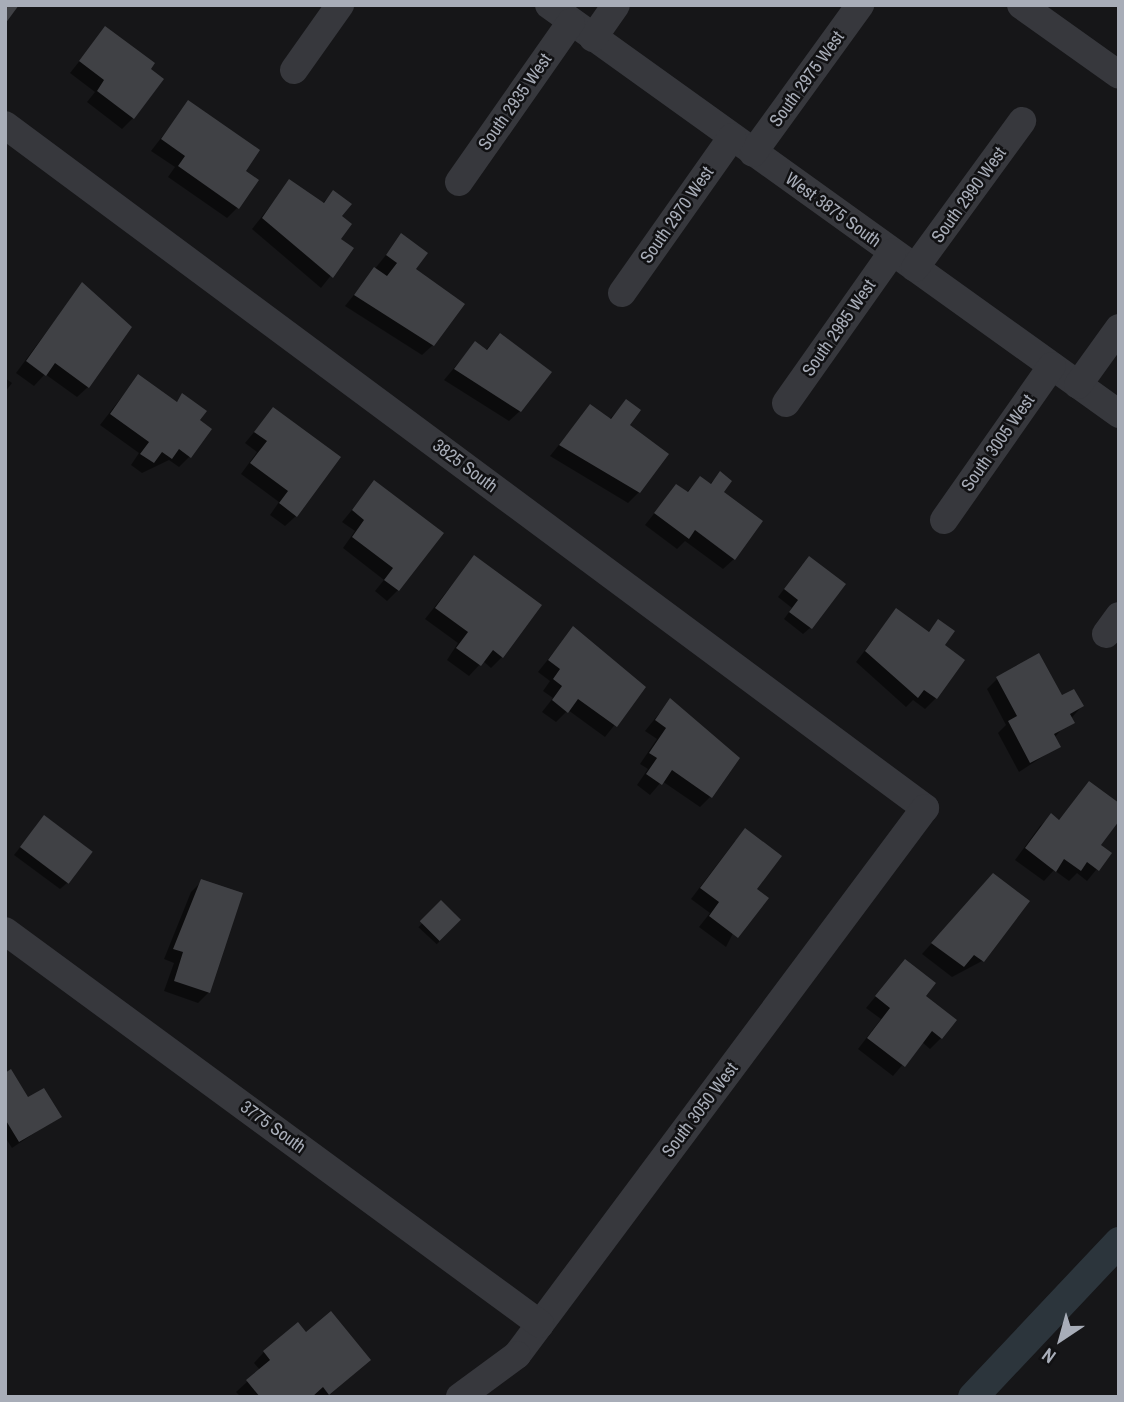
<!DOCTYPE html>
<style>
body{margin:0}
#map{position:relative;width:1124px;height:1402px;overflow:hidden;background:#161618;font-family:"Archivo Narrow",sans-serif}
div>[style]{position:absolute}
.shadow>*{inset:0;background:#0007;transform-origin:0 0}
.canal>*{height:30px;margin:-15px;padding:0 15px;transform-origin:15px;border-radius:15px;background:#2c353c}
.building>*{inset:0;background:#404145;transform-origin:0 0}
.minor>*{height:28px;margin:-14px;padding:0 14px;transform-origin:14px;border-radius:14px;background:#37383d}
span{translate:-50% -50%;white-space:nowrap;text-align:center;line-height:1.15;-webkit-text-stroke:5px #111113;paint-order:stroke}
.street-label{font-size:18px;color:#a8adb8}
.frame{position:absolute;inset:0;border:7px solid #a8adb8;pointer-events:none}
.north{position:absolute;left:1026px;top:1304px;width:70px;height:70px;-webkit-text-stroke:5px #111113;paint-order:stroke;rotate:216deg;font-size:19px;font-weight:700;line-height:28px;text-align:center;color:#a8adb8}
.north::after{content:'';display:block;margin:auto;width:24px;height:32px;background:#a8adb8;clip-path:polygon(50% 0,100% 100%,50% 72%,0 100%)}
</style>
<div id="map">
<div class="shadow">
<i style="clip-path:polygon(106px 28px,149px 70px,133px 118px,122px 129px,87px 102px,95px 92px,70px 73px)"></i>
<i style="clip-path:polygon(189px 102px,243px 171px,238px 207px,227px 218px,168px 177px,175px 167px,151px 151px)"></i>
<i style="clip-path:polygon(290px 181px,322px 204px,333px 192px,339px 239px,352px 249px,321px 288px,252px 229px)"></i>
<i style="clip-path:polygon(402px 235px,433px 345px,422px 355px,345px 306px)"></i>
<i style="clip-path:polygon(82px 284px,88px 387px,77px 397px,45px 374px,34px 386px,16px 373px)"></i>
<i style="clip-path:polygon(500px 335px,520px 411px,509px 421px,444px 380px,475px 343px,485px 351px)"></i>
<i style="clip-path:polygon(138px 376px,176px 403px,183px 396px,198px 421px,190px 456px,179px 467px,169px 460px,142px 473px,131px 465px,139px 453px,100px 425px)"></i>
<i style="clip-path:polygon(5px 378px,12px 383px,5px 392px)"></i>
<i style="clip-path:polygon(626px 401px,639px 492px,628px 503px,550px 456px,590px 406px,609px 420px)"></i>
<i style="clip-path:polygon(273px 409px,296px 516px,285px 526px,270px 515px,279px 502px,241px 474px,257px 452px,245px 443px)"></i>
<i style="clip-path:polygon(720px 474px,734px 559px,723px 569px,685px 541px,677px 549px,645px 525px,676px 486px,686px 493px,700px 478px,709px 485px)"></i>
<i style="clip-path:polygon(375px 482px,398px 590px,387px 601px,375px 591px,384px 580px,343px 548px,355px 531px,342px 522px)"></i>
<i style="clip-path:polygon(474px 557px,502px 657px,491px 668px,483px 661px,469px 676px,447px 660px,458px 643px,425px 619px)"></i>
<i style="clip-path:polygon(802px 565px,810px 628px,803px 634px,784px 619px,792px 608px,778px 597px)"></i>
<i style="clip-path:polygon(896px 610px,927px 633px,939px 621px,936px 698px,925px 709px,913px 700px,906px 707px,856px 662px)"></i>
<i style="clip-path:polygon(573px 628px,644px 688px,605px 737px,568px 710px,556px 722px,542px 712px,553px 698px,543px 691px,550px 681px,538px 672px)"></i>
<i style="clip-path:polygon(997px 679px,1082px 706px,1054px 738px,1059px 746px,1019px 772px,998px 733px,1006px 725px,987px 689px)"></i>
<i style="clip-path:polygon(670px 700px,710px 797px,700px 807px,662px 781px,650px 795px,637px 785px,648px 769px,640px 764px,657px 739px,645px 731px)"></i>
<i style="clip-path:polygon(1089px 783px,1099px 845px,1110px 853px,1087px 881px,1077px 873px,1069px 881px,1054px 870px,1044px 881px,1015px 860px,1040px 826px,1051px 816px,1058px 821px)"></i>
<i style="clip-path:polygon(44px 817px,67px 883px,60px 889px,14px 855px)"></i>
<i style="clip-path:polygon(735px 841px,755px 890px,726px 947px,699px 927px,710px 913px,691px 899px)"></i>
<i style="clip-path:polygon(202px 881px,209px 992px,198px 1003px,164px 991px,174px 963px,164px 959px,191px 892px)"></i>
<i style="clip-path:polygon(983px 886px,1028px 901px,982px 961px,952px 977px,922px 954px)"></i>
<i style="left:441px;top:903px;width:25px;height:33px;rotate:43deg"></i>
<i style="clip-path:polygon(905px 961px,941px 1038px,930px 1049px,922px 1042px,893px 1076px,858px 1049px,881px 1019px,866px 1008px)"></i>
<i style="clip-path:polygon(5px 1075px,27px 1100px,60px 1116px,12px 1148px,5px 1137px)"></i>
<i style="clip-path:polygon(306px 1334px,358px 1370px,327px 1397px,241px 1397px,236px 1392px,260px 1370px,254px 1363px,264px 1352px)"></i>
</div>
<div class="canal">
<i style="left:973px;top:1397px;width:213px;rotate:-46.7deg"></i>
</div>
<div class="building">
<i style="clip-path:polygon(5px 5px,19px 5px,5px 24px)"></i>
<i style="clip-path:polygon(105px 26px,155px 63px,151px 69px,164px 79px,134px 119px,97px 91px,104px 80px,79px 61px)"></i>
<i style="clip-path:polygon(188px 100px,260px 150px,246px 171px,259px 180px,239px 209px,178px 166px,185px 156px,161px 139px)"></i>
<i style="clip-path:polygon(289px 179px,324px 203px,333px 190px,352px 204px,342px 216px,352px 224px,341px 239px,354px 248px,333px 278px,262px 218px)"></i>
<i style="clip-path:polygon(401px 233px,428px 253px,416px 269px,465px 304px,434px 346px,354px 295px,374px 267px,387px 276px,397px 263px,386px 255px)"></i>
<i style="clip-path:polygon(82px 282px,132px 327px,89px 388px,55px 363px,46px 376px,26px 361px)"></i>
<i style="clip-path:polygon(500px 333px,552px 372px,521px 412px,454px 369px,475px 341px,487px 350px)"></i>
<i style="clip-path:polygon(138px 374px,177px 402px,182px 393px,207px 411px,200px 420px,212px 429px,191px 458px,179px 449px,172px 459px,162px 452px,154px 463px,140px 454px,149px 442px,110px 414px)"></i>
<i style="clip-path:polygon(626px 399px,641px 410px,630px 425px,669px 454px,640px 493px,559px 445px,590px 404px,611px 419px)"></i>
<i style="clip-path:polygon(273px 407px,341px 457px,297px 517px,279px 503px,288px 491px,250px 463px,267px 441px,254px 432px)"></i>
<i style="clip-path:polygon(720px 471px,732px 481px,724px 492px,763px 521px,735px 560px,695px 530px,689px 539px,654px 513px,676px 484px,688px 492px,700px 476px,711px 484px)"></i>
<i style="clip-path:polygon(374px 480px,444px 533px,399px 591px,384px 580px,393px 568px,352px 537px,364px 520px,352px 510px)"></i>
<i style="clip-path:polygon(474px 555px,542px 605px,503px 658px,493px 650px,481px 666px,456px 648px,468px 632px,435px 608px)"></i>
<i style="clip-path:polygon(809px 556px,846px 584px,812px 629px,789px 612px,798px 600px,784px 589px)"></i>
<i style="clip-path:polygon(896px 608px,929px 632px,938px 619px,955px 631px,945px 645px,965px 660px,937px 699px,924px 690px,918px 698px,865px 651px)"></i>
<i style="clip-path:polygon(573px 626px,646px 687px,617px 727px,578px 699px,568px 713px,552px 700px,562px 686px,553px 679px,560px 669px,548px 660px)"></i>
<i style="clip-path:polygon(1039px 653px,1062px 695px,1074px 689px,1084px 706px,1070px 714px,1075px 723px,1054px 734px,1061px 747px,1030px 763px,1008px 721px,1017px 716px,996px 677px)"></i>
<i style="clip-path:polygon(670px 698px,740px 758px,712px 798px,672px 770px,662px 785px,646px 774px,657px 758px,649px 753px,666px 728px,655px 720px)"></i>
<i style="clip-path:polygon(1089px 781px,1119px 803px,1119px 821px,1101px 845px,1112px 853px,1099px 871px,1087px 862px,1081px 871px,1064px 859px,1056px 872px,1025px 848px,1051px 813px,1059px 820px)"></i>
<i style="left:44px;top:815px;width:61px;height:40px;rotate:37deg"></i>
<i style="clip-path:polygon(745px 828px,782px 856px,757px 889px,769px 898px,738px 938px,709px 916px,719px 902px,700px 888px)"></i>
<i style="clip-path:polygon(993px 873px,1030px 901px,984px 962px,974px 955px,964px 967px,931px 943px)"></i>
<i style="clip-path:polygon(201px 879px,243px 893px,210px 993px,174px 981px,183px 952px,173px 949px)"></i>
<i style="left:441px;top:900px;width:28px;height:30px;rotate:45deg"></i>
<i style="clip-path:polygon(905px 959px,936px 983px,926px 996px,957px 1020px,942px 1039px,932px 1031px,905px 1067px,867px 1038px,890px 1008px,875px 996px)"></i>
<i style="clip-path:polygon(11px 1069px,28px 1097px,44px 1088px,62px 1117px,19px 1142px,5px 1119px,5px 1073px)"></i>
<i style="clip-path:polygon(331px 1311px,371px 1360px,329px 1395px,323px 1387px,312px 1397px,260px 1397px,246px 1380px,270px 1360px,263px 1351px,298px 1322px,306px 1332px)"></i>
</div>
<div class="minor">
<i style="left:549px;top:5px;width:702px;rotate:35.66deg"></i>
<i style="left:1021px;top:5px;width:120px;rotate:35.5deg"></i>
<i style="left:593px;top:38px;width:40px;rotate:-55.1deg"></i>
<i style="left:294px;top:70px;width:80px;rotate:-54.7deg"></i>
<i style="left:5px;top:125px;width:1146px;rotate:36.59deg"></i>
<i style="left:925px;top:808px;width:682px;rotate:126.72deg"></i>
<i style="left:517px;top:1355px;width:71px;rotate:143.6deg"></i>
<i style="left:753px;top:153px;width:183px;rotate:-54.1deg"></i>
<i style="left:459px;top:182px;width:195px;rotate:-55deg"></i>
<i style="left:915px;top:268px;width:182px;rotate:-53.9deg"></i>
<i style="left:622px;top:293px;width:191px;rotate:-54.8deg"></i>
<i style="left:1078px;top:385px;width:70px;rotate:-54.3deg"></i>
<i style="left:786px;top:403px;width:184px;rotate:-54.8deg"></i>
<i style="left:944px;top:520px;width:188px;rotate:-55deg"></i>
<i style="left:1106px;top:634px;width:22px;rotate:-54deg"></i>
<i style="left:5px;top:931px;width:664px;rotate:36.3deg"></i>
</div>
<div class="street-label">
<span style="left:807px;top:79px;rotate:-54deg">South 2975 West</span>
<span style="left:515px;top:102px;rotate:-55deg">South 2935 West</span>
<span style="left:969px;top:195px;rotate:-54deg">South 2990 West</span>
<span style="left:833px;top:210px;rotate:36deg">West 3875 South</span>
<span style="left:677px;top:215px;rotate:-55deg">South 2970 West</span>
<span style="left:839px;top:328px;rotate:-55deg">South 2985 West</span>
<span style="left:998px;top:443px;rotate:-55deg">South 3005 West</span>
<span style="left:465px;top:466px;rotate:37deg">3825 South</span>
<span style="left:700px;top:1110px;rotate:-53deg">South 3050 West</span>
<span style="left:273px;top:1127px;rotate:36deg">3775 South</span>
</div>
<div class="frame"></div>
<div class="north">N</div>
</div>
